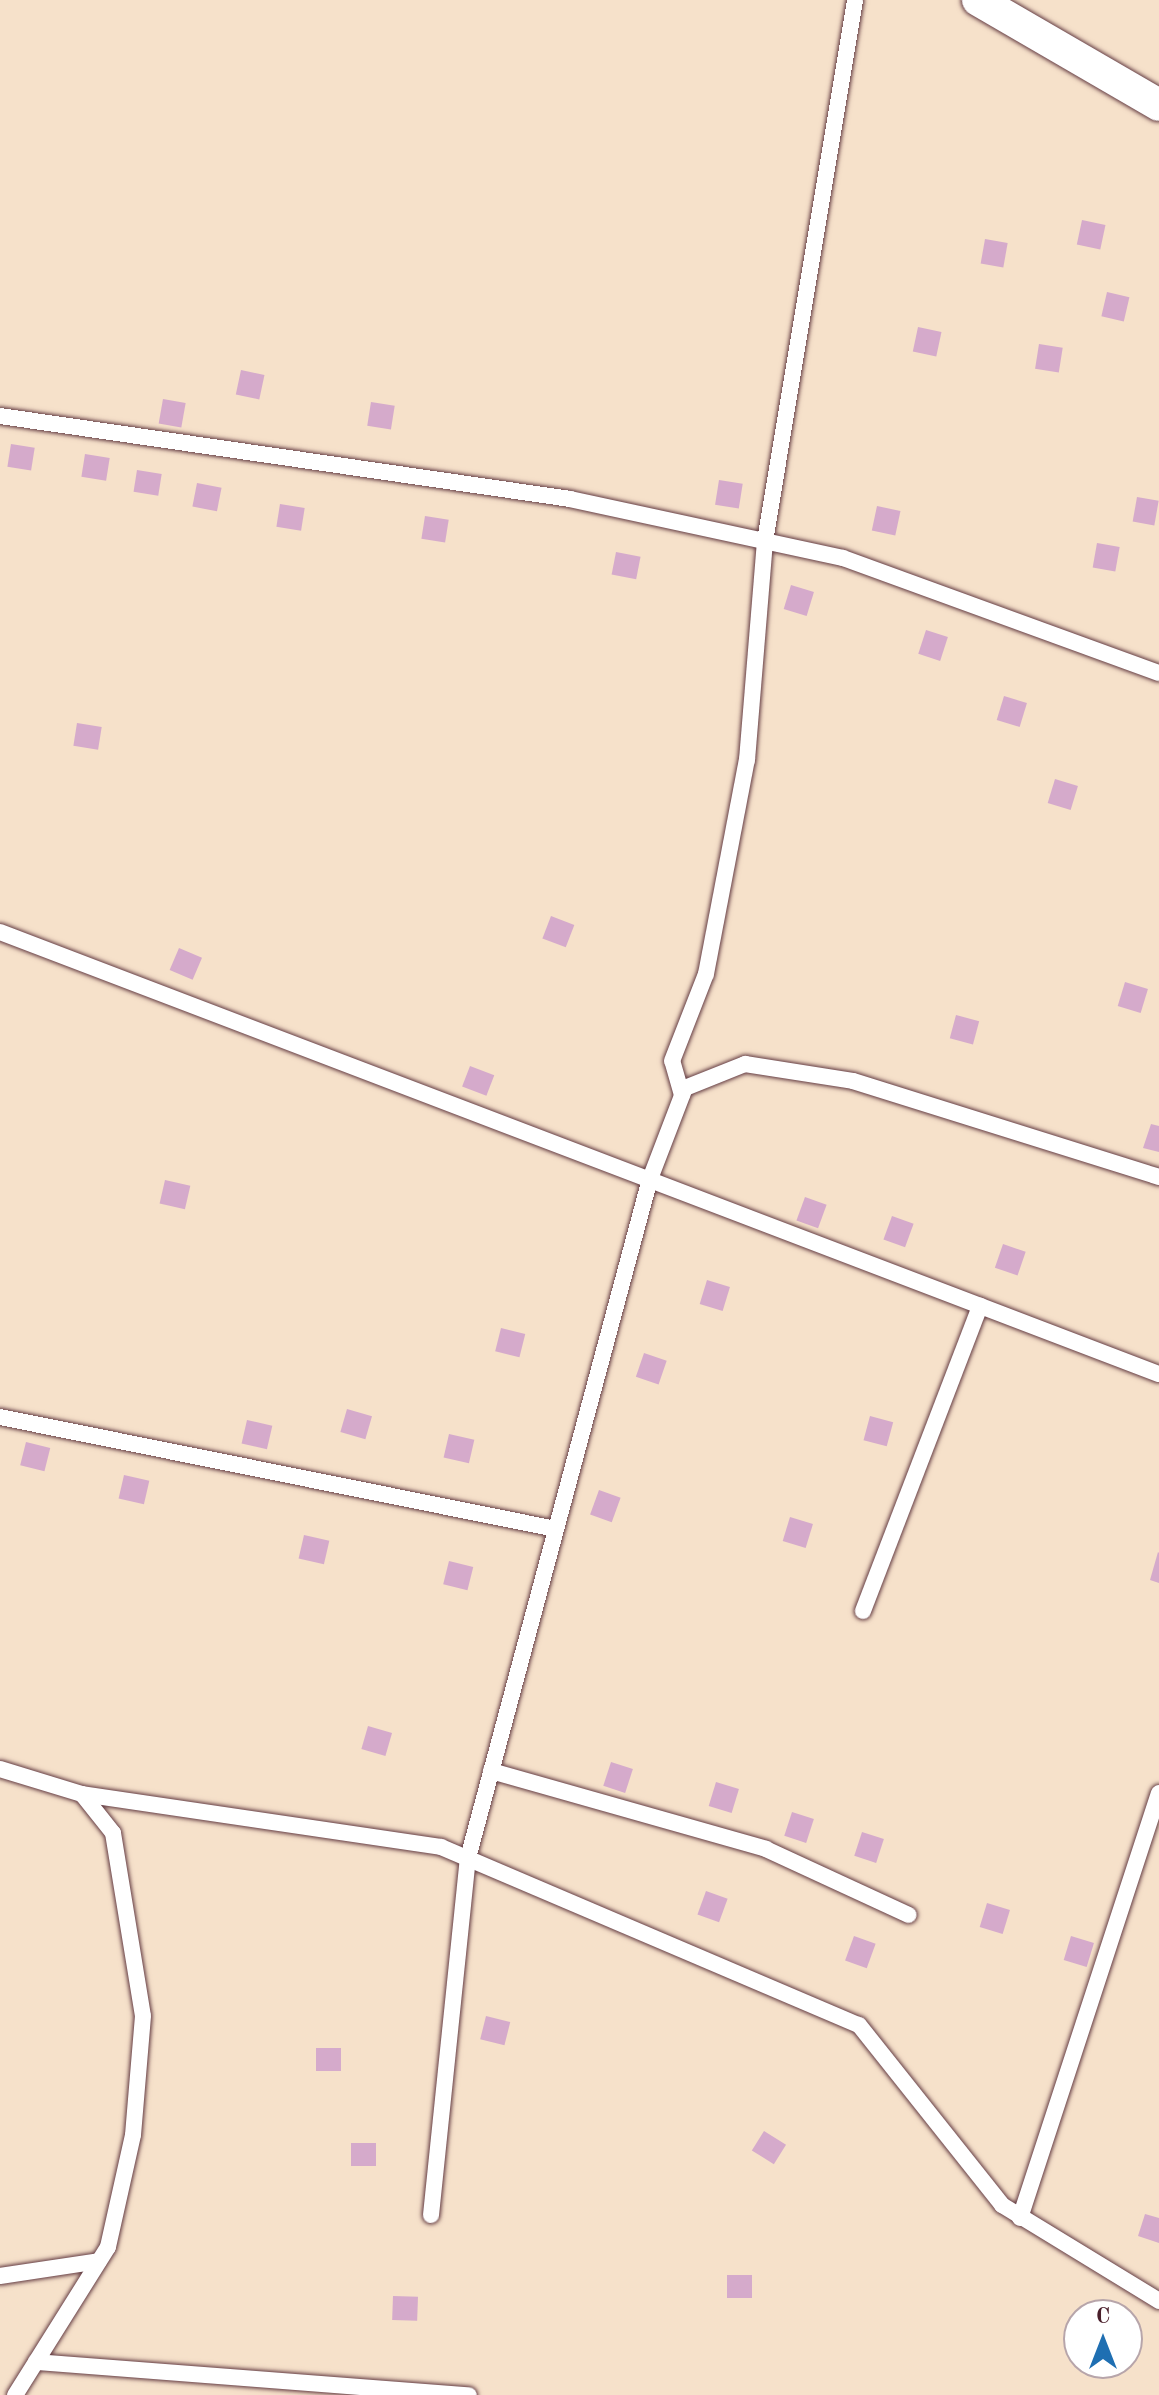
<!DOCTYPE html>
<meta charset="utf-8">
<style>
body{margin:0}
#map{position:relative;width:1159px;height:2395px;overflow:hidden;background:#f6e1ca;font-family:"Old Standard TT",serif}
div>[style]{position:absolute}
.building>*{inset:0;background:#d5aacb;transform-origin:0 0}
.roads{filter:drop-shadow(0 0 2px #643c43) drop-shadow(0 0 2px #643c43)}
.lane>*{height:16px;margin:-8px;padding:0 8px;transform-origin:8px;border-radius:8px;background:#fff}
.street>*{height:32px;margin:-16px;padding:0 16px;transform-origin:16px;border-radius:16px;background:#fff}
span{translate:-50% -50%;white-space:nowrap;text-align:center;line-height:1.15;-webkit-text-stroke:6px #fff;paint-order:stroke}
.north{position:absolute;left:1063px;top:2299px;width:80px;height:80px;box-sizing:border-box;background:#fff;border:2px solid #b7a5aa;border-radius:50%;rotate:0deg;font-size:22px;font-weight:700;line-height:32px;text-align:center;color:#4a1f2b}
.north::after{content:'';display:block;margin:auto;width:28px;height:36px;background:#1f6fb2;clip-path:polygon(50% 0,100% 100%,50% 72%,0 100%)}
</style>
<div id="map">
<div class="building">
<i style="left:1082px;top:220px;width:24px;height:25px;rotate:12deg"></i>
<i style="left:985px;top:239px;width:23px;height:25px;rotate:10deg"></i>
<i style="left:1107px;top:292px;width:23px;height:25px;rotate:13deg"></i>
<i style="left:918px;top:327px;width:24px;height:25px;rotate:12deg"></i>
<i style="left:1039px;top:344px;width:24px;height:25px;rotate:9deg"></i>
<i style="left:241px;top:370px;width:24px;height:25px;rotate:12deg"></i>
<i style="left:163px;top:399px;width:23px;height:25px;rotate:10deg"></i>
<i style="left:371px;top:402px;width:24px;height:24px;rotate:9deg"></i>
<i style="left:11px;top:444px;width:24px;height:23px;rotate:9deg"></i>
<i style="left:85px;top:454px;width:25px;height:23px;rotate:9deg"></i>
<i style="left:137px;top:470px;width:25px;height:22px;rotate:9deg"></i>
<i style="left:719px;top:480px;width:24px;height:25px;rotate:9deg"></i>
<i style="left:197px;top:483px;width:25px;height:24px;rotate:11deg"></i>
<i style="left:1137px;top:497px;width:22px;height:25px;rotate:10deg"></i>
<i style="left:280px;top:504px;width:25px;height:23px;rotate:9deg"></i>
<i style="left:877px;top:506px;width:24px;height:25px;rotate:12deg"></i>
<i style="left:425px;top:516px;width:24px;height:23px;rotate:9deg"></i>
<i style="left:1097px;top:543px;width:23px;height:25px;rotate:10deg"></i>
<i style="left:616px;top:552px;width:25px;height:23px;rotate:11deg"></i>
<i style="left:791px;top:585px;width:24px;height:25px;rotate:17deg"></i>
<i style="left:926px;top:630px;width:23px;height:25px;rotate:18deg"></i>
<i style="left:1004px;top:696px;width:24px;height:25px;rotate:17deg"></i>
<i style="left:77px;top:723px;width:25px;height:23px;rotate:9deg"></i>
<i style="left:1055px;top:779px;width:24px;height:25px;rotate:17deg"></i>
<i style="left:551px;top:916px;width:25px;height:24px;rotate:21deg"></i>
<i style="left:179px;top:948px;width:25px;height:24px;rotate:23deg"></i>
<i style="left:1125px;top:982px;width:24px;height:25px;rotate:17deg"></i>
<i style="left:956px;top:1015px;width:24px;height:24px;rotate:15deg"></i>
<i style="left:470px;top:1066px;width:26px;height:22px;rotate:21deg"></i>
<i style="clip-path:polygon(1151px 1124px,1159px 1126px,1159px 1152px,1143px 1148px)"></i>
<i style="left:165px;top:1180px;width:26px;height:24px;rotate:13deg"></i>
<i style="left:805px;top:1197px;width:23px;height:25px;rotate:20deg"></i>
<i style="left:892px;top:1216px;width:23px;height:25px;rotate:20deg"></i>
<i style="left:1003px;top:1244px;width:24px;height:25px;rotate:19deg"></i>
<i style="left:707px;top:1280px;width:24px;height:25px;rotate:17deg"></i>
<i style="left:501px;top:1328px;width:25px;height:24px;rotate:14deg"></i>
<i style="left:644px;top:1353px;width:24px;height:25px;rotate:19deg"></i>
<i style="left:347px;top:1409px;width:26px;height:24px;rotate:16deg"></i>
<i style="left:870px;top:1416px;width:24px;height:25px;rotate:15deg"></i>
<i style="left:247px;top:1420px;width:26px;height:24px;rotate:13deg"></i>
<i style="left:449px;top:1434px;width:26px;height:24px;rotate:13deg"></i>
<i style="left:26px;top:1442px;width:25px;height:24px;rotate:14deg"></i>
<i style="left:124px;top:1475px;width:26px;height:24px;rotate:13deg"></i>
<i style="left:599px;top:1490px;width:23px;height:26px;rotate:20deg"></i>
<i style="left:790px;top:1517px;width:24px;height:25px;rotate:17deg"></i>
<i style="left:304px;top:1535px;width:26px;height:24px;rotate:13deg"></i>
<i style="clip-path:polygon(1158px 1552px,1159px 1553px,1159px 1583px,1150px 1580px)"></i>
<i style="left:449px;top:1561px;width:25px;height:24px;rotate:14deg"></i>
<i style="left:368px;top:1726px;width:25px;height:24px;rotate:16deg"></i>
<i style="left:611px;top:1762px;width:23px;height:25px;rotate:18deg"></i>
<i style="left:716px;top:1782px;width:24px;height:25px;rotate:17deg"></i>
<i style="left:792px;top:1812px;width:23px;height:25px;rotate:18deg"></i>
<i style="left:862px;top:1832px;width:23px;height:25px;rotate:18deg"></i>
<i style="left:706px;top:1891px;width:23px;height:25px;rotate:20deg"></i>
<i style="left:987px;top:1903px;width:24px;height:25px;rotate:17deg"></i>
<i style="left:854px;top:1936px;width:23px;height:26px;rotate:20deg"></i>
<i style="left:1071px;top:1936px;width:24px;height:25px;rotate:17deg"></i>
<i style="left:486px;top:2016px;width:25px;height:24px;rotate:14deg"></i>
<i style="left:316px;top:2048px;width:25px;height:23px"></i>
<i style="left:764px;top:2131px;width:26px;height:23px;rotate:32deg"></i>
<i style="left:351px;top:2143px;width:25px;height:23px"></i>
<i style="clip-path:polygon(1145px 2214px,1159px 2218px,1159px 2243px,1138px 2236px)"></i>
<i style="left:727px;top:2275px;width:25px;height:23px"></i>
<i style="left:393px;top:2296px;width:25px;height:24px;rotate:2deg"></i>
</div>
<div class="roads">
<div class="lane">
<i style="left:0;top:416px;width:576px;rotate:8.28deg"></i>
<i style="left:570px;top:499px;width:279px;rotate:12.2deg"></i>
<i style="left:843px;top:558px;width:336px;rotate:20deg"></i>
<i style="left:0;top:932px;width:1240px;rotate:20.88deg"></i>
<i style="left:682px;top:1095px;width:35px;rotate:-106deg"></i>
<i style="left:672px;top:1061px;width:93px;rotate:-68.7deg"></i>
<i style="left:706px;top:974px;width:218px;rotate:-79.2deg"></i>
<i style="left:747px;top:760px;width:220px;rotate:-85.3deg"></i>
<i style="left:765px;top:541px;width:548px;rotate:-80.55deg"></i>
<i style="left:0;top:1417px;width:567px;rotate:11.39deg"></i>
<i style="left:863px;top:1611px;width:327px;rotate:-69deg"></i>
<i style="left:0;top:1769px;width:86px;rotate:17deg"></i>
<i style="left:82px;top:1794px;width:50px;rotate:51.5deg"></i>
<i style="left:113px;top:1833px;width:185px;rotate:80.7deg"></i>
<i style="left:143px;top:2016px;width:119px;rotate:94.8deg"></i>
<i style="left:133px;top:2135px;width:115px;rotate:102.6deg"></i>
<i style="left:108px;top:2247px;width:175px;rotate:122.1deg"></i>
<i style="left:491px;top:1771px;width:286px;rotate:15.8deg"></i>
<i style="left:766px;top:1849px;width:157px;rotate:24.8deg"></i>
<i style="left:82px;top:1794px;width:363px;rotate:8.4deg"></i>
<i style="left:441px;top:1847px;width:454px;rotate:23.1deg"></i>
<i style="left:859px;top:2025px;width:230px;rotate:51.5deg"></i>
<i style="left:1002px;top:2205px;width:184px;rotate:31.4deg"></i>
<i style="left:431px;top:2215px;width:359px;rotate:-84.1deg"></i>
<i style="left:468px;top:1858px;width:703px;rotate:-75deg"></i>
<i style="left:650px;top:1179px;width:97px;rotate:-69deg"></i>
<i style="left:685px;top:1088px;width:65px;rotate:-21.8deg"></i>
<i style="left:745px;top:1064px;width:109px;rotate:8.9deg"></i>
<i style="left:853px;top:1081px;width:321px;rotate:17.4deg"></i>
<i style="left:1020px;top:2218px;width:447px;rotate:-71.9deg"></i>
<i style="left:0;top:2276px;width:100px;rotate:-8.6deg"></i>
<i style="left:36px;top:2362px;width:434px;rotate:4.4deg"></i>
</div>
<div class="street">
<i style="left:978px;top:0;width:209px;rotate:30.1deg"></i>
</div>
</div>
<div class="north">С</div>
</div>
